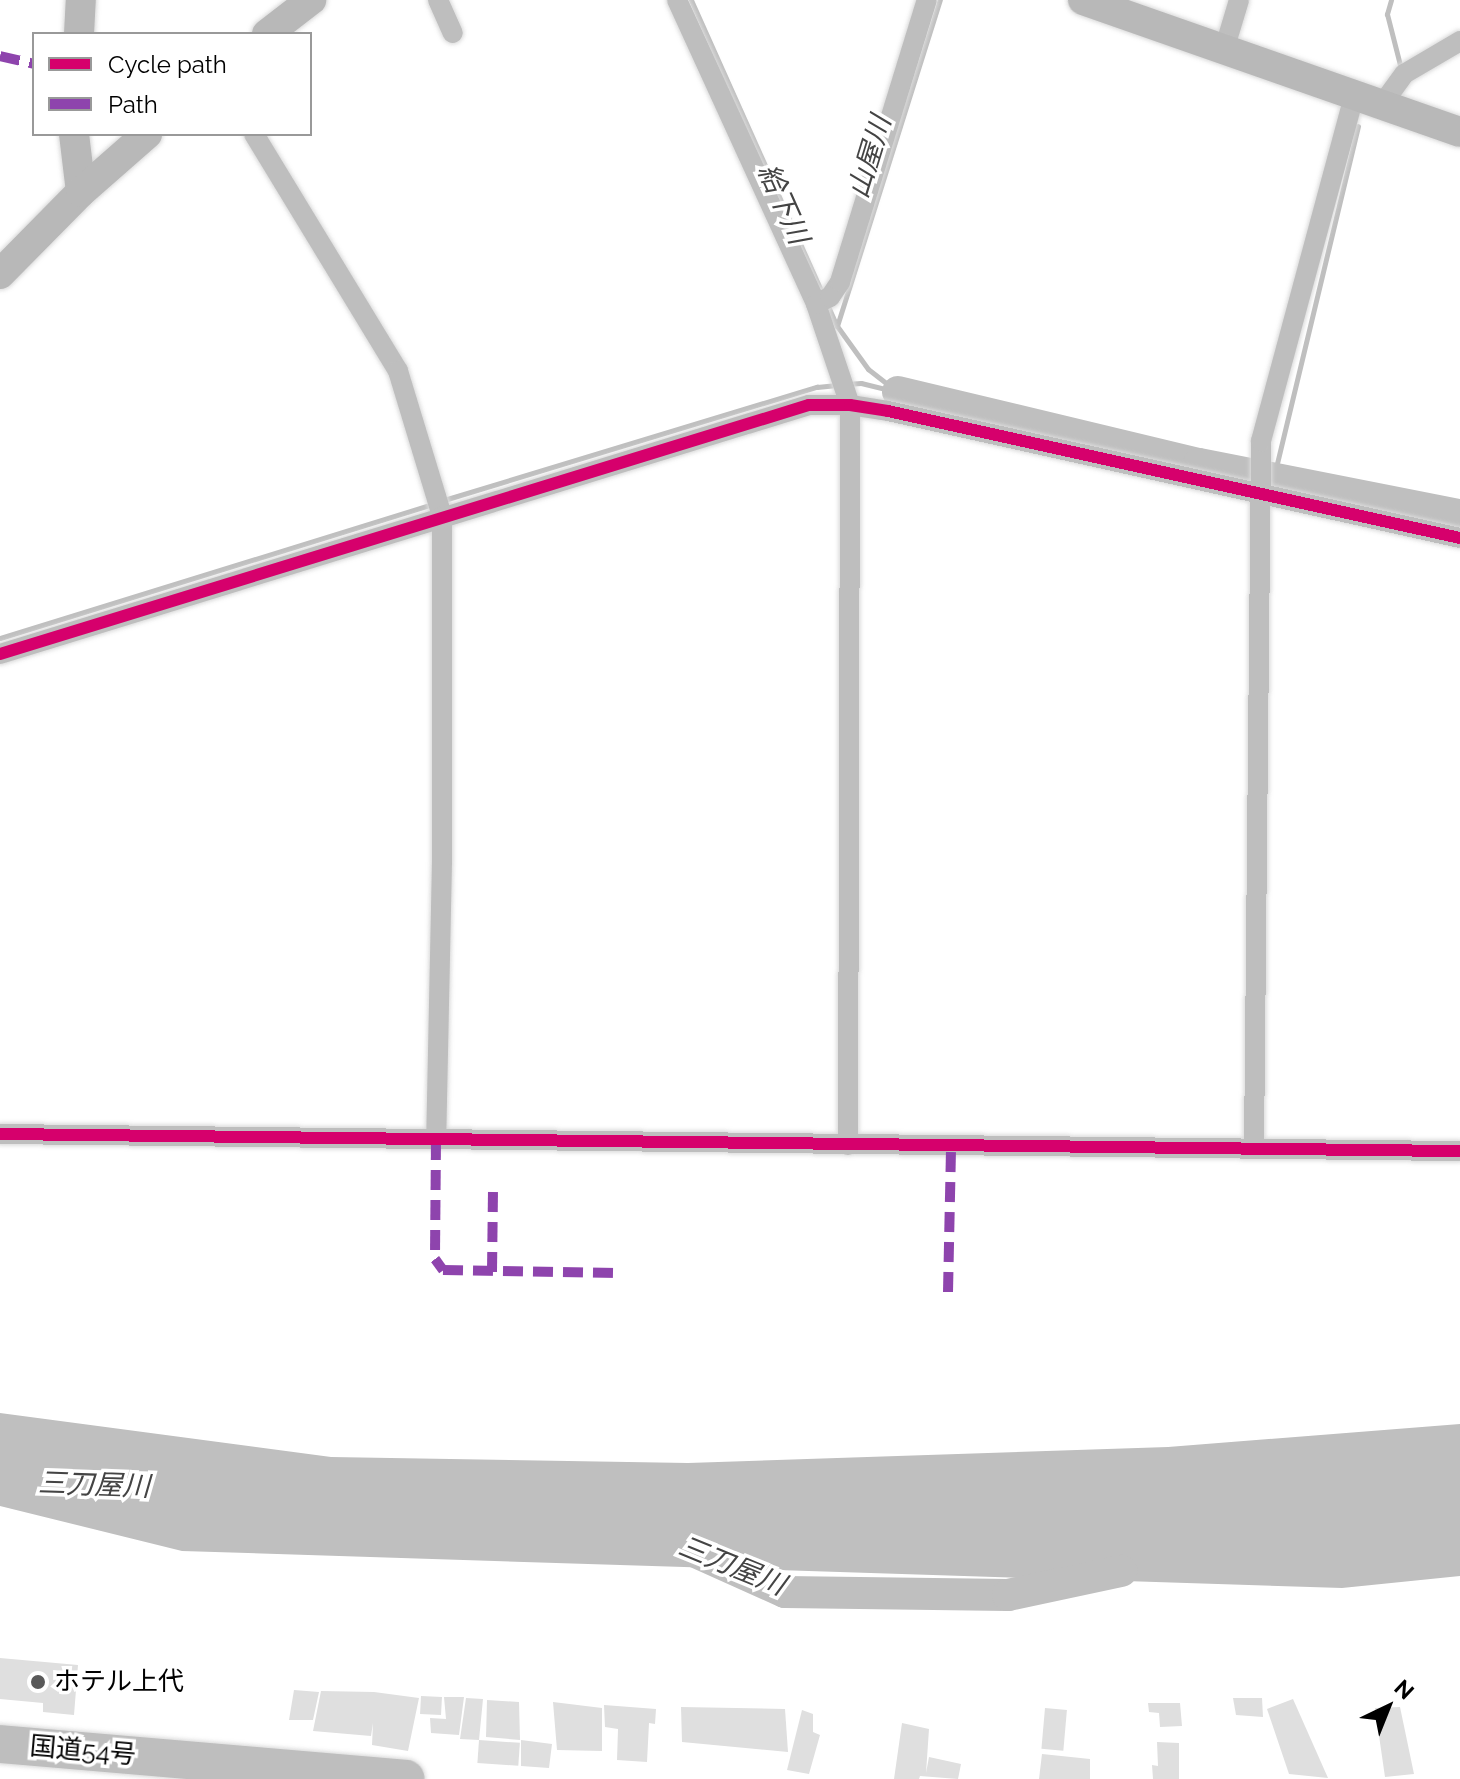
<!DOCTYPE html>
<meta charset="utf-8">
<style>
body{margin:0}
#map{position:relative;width:1460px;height:1779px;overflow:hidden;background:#fff;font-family:Raleway,"Noto Sans JP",sans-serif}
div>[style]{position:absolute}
.water>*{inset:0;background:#bfbfbf}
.stream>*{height:5px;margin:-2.5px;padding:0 2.5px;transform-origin:2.5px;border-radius:2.5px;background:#bfbfbf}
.river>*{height:32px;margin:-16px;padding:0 16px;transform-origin:16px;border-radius:16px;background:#bfbfbf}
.building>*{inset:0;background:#dfdfdf;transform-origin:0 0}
.roads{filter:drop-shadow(0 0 2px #dbdbdb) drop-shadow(0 0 2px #dbdbdb)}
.street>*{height:20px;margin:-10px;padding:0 10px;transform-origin:10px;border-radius:10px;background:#bebebe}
.secondary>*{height:30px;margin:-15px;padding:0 15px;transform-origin:15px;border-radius:15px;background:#b8b8b8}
.highway>*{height:38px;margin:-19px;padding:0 19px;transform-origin:19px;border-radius:19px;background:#bebebe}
.quiet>*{height:10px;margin-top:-5px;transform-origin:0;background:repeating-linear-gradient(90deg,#8e44ad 0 20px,transparent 0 30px)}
.cycleway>*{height:12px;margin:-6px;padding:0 6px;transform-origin:6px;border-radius:6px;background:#d6006c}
.dots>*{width:22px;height:22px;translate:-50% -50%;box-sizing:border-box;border:4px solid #fff;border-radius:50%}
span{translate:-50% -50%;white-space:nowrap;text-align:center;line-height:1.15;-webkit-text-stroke:7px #fff;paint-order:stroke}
.poi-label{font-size:26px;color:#000}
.left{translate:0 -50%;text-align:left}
.street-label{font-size:26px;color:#000}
.water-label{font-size:28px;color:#444;font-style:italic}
.legend{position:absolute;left:32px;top:32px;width:280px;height:104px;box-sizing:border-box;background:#fff;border:2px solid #999;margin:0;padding:10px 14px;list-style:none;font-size:24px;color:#000}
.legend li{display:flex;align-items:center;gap:16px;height:40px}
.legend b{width:40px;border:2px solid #999}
.north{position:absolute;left:1348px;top:1667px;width:80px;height:80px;-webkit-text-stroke:6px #fff;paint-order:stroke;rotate:43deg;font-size:22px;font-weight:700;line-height:32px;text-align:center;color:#000}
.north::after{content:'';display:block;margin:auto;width:28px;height:36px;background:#000;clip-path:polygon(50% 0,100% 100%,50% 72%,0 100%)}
</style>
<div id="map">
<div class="water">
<i style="clip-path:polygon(0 1413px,331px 1457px,688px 1463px,1168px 1447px,1460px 1424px,1460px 1576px,1342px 1588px,182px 1551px,0 1506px)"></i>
</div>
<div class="stream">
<i style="left:691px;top:0;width:323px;rotate:65.9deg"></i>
<i style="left:1391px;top:0;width:15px;rotate:106deg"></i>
<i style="left:1387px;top:14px;width:57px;rotate:75.7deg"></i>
<i style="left:827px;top:304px;width:24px;rotate:66deg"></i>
<i style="left:837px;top:326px;width:53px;rotate:54.2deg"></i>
<i style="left:868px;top:369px;width:33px;rotate:38deg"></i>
<i style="left:837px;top:326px;width:342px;rotate:-72.5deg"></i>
<i style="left:847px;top:384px;width:14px;rotate:-4deg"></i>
<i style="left:861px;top:383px;width:38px;rotate:14deg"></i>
<i style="left:1273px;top:480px;width:364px;rotate:-76.5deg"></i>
<i style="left:444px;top:500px;width:390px;rotate:-16.9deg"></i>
<i style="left:817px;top:387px;width:20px;rotate:-6deg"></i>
<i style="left:0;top:638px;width:455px;rotate:-17.2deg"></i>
</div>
<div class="river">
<i style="left:898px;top:392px;width:309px;rotate:13.5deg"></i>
<i style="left:1199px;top:464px;width:266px;rotate:11.1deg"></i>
<i style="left:691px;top:1550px;width:103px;rotate:24.1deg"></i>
<i style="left:785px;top:1592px;width:223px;rotate:0.8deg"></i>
<i style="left:1008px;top:1595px;width:116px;rotate:-12deg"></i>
</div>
<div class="building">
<i style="clip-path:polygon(0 1658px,78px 1665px,74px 1715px,43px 1712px,43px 1703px,0 1699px)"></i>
<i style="clip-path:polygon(294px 1690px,319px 1692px,313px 1720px,289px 1720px)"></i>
<i style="clip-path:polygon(321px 1691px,374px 1692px,419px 1698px,408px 1751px,372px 1745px,373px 1723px,371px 1736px,313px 1731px)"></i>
<i style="left:421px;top:1696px;width:21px;height:18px;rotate:3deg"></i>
<i style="clip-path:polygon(444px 1697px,464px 1697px,459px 1735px,431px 1733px,430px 1718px,446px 1719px)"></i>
<i style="clip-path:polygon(466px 1698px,483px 1699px,479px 1740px,460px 1739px)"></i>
<i style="clip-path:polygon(1233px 1698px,1262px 1698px,1263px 1717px,1236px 1715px)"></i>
<i style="clip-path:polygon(1293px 1699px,1328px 1778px,1289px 1774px,1267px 1709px)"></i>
<i style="clip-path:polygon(487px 1700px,519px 1702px,520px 1740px,486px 1737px)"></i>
<i style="clip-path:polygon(553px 1702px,602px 1708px,602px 1751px,557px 1750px)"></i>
<i style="clip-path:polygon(1148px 1703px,1180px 1703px,1182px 1726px,1160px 1727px,1159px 1713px,1149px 1712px)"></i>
<i style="clip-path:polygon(604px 1705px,656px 1709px,655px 1724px,649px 1723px,647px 1762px,617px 1760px,618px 1729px,605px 1727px)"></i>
<i style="clip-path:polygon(681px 1707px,785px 1709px,788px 1752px,682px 1742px)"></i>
<i style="clip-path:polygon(1400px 1707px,1414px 1774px,1385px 1777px,1375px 1708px)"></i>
<i style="left:1045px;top:1708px;width:22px;height:41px;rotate:5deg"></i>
<i style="clip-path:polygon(802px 1710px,813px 1714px,813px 1732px,820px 1735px,809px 1774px,787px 1770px)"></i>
<i style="clip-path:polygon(902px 1723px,929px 1729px,926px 1773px,929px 1757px,961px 1764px,958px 1779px,920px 1776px,919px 1779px,894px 1779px)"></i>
<i style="left:479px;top:1740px;width:41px;height:23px;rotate:4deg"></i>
<i style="clip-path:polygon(521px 1740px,552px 1744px,549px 1768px,521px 1766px)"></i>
<i style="clip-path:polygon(1157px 1742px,1179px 1743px,1179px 1779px,1153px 1779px,1152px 1765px,1158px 1766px)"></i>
<i style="clip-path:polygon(1042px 1754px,1090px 1759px,1090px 1779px,1039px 1779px)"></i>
</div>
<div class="roads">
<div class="street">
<i style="left:438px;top:0;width:36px;rotate:66deg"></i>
<i style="left:677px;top:0;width:334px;rotate:65.4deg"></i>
<i style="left:816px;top:304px;width:107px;rotate:71.4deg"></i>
<i style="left:850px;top:405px;width:740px;rotate:90.15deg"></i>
<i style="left:1224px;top:50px;width:52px;rotate:-73.3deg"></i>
<i style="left:1386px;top:99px;width:31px;rotate:-54deg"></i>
<i style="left:1404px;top:74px;width:65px;rotate:-30.5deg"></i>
<i style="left:254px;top:134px;width:277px;rotate:58.7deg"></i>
<i style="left:398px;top:371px;width:152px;rotate:73.1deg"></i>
<i style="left:442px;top:516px;width:345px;rotate:90deg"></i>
<i style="left:442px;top:861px;width:279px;rotate:91.2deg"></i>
<i style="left:816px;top:304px;width:16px;rotate:-27deg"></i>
<i style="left:830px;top:297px;width:18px;rotate:-56deg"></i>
<i style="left:840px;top:282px;width:295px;rotate:-72.9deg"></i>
<i style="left:0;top:654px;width:846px;rotate:-17.11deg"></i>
<i style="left:809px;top:405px;width:41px"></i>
<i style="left:850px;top:405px;width:38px;rotate:9deg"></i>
<i style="left:888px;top:411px;width:586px;rotate:12.52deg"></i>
<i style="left:0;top:1134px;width:1460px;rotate:0.67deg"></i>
<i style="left:1254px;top:1148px;width:707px;rotate:-89.43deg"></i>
<i style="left:1261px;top:441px;width:356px;rotate:-74.9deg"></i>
</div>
<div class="secondary">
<i style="left:1083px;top:0;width:399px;rotate:19.3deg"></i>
<i style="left:79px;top:34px;width:34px;rotate:-87deg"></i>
<i style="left:267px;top:34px;width:56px;rotate:-37.7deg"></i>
<i style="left:74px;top:134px;width:58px;rotate:83.1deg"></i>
<i style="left:0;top:274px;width:115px;rotate:-45.4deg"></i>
<i style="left:81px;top:192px;width:88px;rotate:-41.3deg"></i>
</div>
<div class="highway">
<i style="left:0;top:1744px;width:407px;rotate:4.9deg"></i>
</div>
</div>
<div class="quiet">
<i style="left:0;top:56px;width:35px;rotate:13deg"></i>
<i style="left:436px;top:1140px;width:119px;rotate:90.5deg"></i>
<i style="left:435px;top:1259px;width:14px;rotate:54deg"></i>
<i style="left:443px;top:1270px;width:175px;rotate:1deg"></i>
<i style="left:492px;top:1272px;width:86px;rotate:-89.3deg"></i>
<i style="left:948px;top:1292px;width:146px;rotate:-88.8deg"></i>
</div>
<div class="cycleway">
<i style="left:0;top:654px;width:846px;rotate:-17.11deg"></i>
<i style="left:809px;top:405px;width:41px"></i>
<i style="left:850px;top:405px;width:38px;rotate:9deg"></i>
<i style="left:888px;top:411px;width:586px;rotate:12.52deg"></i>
<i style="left:0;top:1134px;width:1460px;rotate:0.67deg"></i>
</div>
<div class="dots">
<i style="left:38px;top:1682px;background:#595959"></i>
</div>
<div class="poi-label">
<span class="left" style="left:54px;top:1682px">ホテル上代</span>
</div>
<div class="street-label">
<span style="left:83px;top:1751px;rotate:5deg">国道54号</span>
</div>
<div class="water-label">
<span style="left:870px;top:157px;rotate:-73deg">山屋川</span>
<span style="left:783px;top:204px;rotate:66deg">給下川</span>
<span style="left:94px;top:1485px;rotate:2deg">三刀屋川</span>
<span style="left:732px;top:1566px;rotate:22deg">三刀屋川</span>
</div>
<ul class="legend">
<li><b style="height:10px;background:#d6006c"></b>Cycle path</li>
<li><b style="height:10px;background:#8e44ad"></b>Path</li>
</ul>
<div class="north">N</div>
</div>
